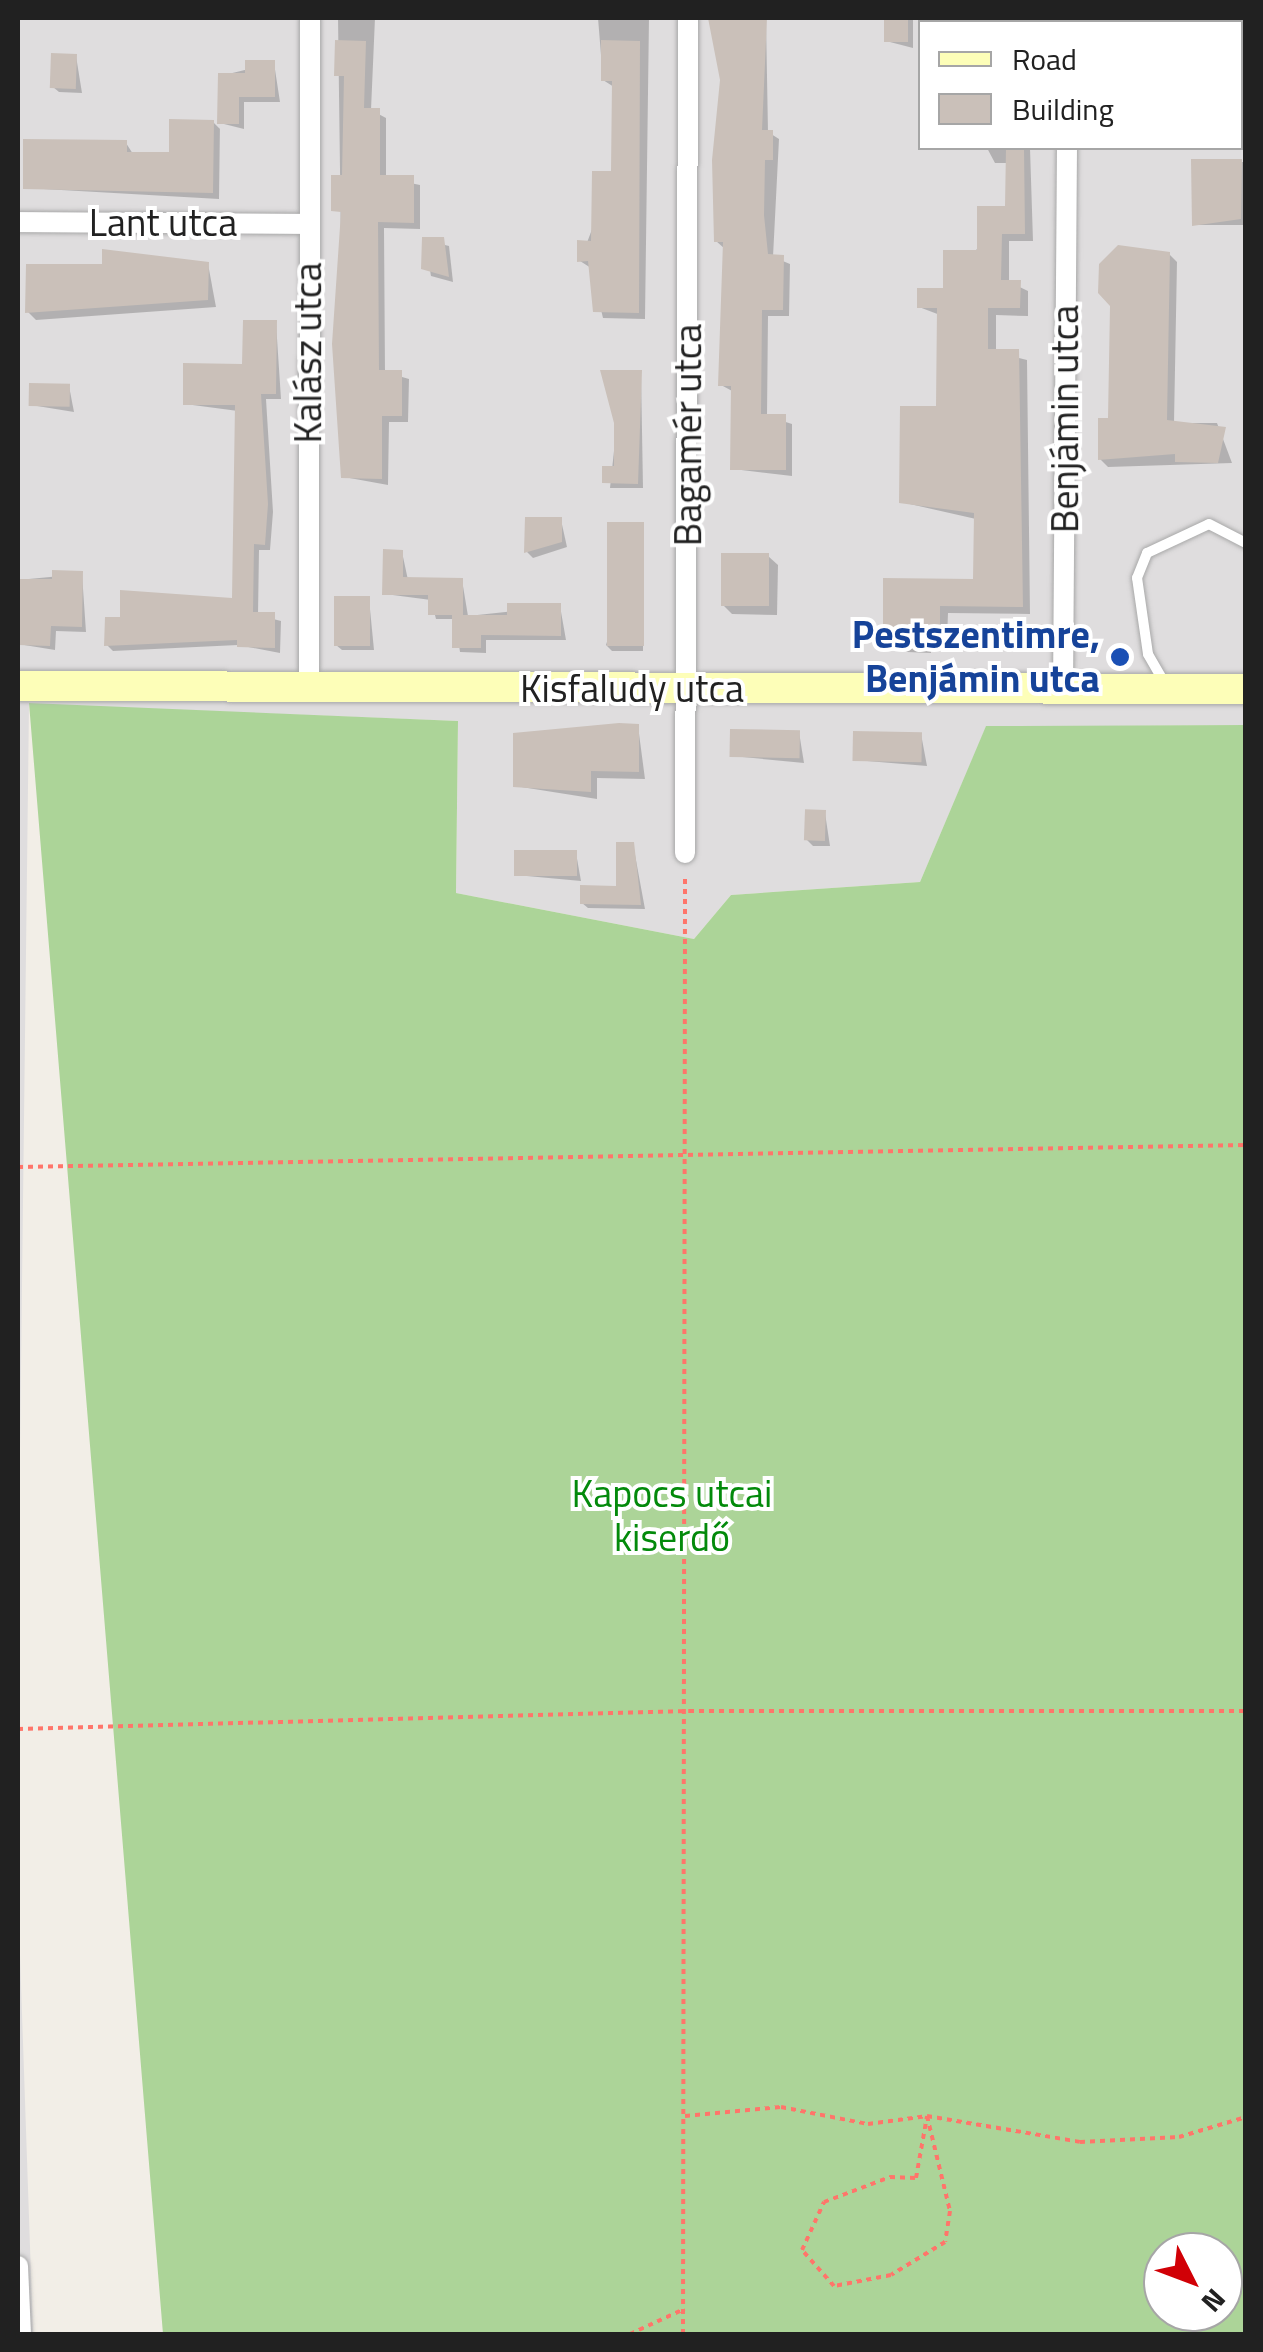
<!DOCTYPE html>
<meta charset="utf-8">
<style>
body{margin:0}
#map{position:relative;width:1263px;height:2352px;overflow:hidden;background:#f2eee7;font-family:"Titillium Web",sans-serif}
div>[style]{position:absolute}
.residential>*{inset:0;background:#dfddde}
.forest>*{inset:0;background:#acd498}
.shadow>*{inset:0;background:#0003;transform-origin:0 0}
.building>*{inset:0;background:#cac0b9;transform-origin:0 0}
.path>*{height:4px;margin-top:-2px;transform-origin:0;background:repeating-linear-gradient(90deg,#ff756a 0 5px,transparent 0 10px)}
.roads{filter:drop-shadow(0 0 2px #a8a8a8) drop-shadow(0 0 2px #a8a8a8)}
.lane>*{height:10px;margin:-5px;padding:0 5px;transform-origin:5px;border-radius:5px;background:#fff}
.street>*{height:20px;margin:-10px;padding:0 10px;transform-origin:10px;border-radius:10px;background:#fff}
.secondary>*{height:30px;margin:-15px;padding:0 15px;transform-origin:15px;border-radius:15px;background:#fdfeb8}
.dots>*{width:28px;height:28px;translate:-50% -50%;box-sizing:border-box;border:5px solid #fff;border-radius:50%}
span{translate:-50% -50%;white-space:nowrap;text-align:center;line-height:1.15;-webkit-text-stroke:8px #fff;paint-order:stroke}
.street-label{font-size:38px;color:#212121}
.transit-label{font-size:38px;color:#164399;font-weight:700}
.right{translate:-100% -50%;text-align:right}
.park-label{font-size:38px;color:#038a0b}
.frame{position:absolute;inset:0;border:20px solid #212121;pointer-events:none}
.legend{position:absolute;left:918px;top:20px;width:325px;height:130px;box-sizing:border-box;background:#fff;border:2px solid #a6a6a6;margin:0;padding:12px 18px;list-style:none;font-size:30px;color:#212121}
.legend li{display:flex;align-items:center;gap:20px;height:50px}
.legend b{width:50px;border:2px solid #a6a6a6}
.north{position:absolute;left:1143px;top:2232px;width:100px;height:100px;box-sizing:border-box;background:#fff;border:2px solid #a6a6a6;border-radius:50%;rotate:132deg;font-size:28px;font-weight:700;line-height:40px;text-align:center;color:#212121}
.north::after{content:'';display:block;margin:auto;width:35px;height:45px;background:#d10006;clip-path:polygon(50% 0,100% 100%,50% 72%,0 100%)}
</style>
<div id="map">
<div class="residential">
<i style="clip-path:polygon(evenodd,18px 18px,1245px 18px,1245px 725px,986px 727px,920px 882px,731px 895px,694px 939px,456px 893px,458px 721px,29px 704px,18px 1617px,18px 18px,920px 22px,1240px 22px,1240px 148px,920px 148px,920px 22px)"></i>
<i style="clip-path:polygon(18px 1897px,33px 2334px,18px 2334px)"></i>
</div>
<div class="forest">
<i style="clip-path:polygon(evenodd,29px 703px,458px 721px,456px 893px,694px 939px,731px 895px,920px 882px,986px 726px,1245px 725px,1245px 2334px,163px 2334px,29px 703px,1163px 2252px,1223px 2252px,1223px 2312px,1163px 2312px,1163px 2252px)"></i>
</div>
<div class="shadow">
<i style="clip-path:polygon(338px 18px,375px 18px,371px 110px,386px 118px,386px 178px,420px 185px,420px 229px,384px 228px,385px 372px,409px 379px,408px 422px,389px 422px,388px 485px,344px 477px)"></i>
<i style="clip-path:polygon(598px 18px,649px 18px,645px 319px,603px 318px,591px 268px,580px 261px,613px 174px,614px 87px,603px 80px)"></i>
<i style="clip-path:polygon(887px 18px,913px 18px,913px 48px,886px 41px)"></i>
<i style="left:1092px;top:18px;width:47px;height:4px"></i>
<i style="clip-path:polygon(766px 20px,768px 132px,779px 139px,773px 257px,790px 264px,789px 316px,768px 316px,767px 416px,792px 424px,792px 476px,733px 469px,734px 392px,721px 385px,725px 249px,716px 241px)"></i>
<i style="clip-path:polygon(76px 56px,82px 93px,59px 92px,53px 87px)"></i>
<i style="clip-path:polygon(274px 63px,280px 102px,244px 102px,244px 129px,220px 123px,219px 199px,26px 188px,126px 143px,133px 154px,171px 154px,213px 122px,220px 129px,220px 76px)"></i>
<i style="clip-path:polygon(987px 148px,1030px 148px,1033px 241px,1009px 241px,1009px 282px,1028px 291px,1028px 316px,996px 315px,996px 352px,1027px 360px,1030px 614px,948px 613px,947px 639px,931px 638px,931px 653px,907px 652px,885px 630px,975px 581px,976px 519px,901px 502px,939px 409px,940px 315px,919px 307px,946px 290px,1007px 209px,1008px 163px,995px 163px)"></i>
<i style="left:1194px;top:162px;width:51px;height:63px"></i>
<i style="clip-path:polygon(425px 240px,449px 246px,453px 282px,431px 276px)"></i>
<i style="clip-path:polygon(1169px 254px,1177px 262px,1174px 423px,1217px 423px,1232px 463px,1108px 467px,1100px 459px,1111px 421px)"></i>
<i style="clip-path:polygon(208px 264px,216px 307px,36px 320px,28px 312px)"></i>
<i style="clip-path:polygon(276px 323px,281px 399px,266px 399px,273px 512px,270px 550px,259px 550px,258px 615px,281px 621px,280px 653px,238px 645px,113px 651px,107px 645px,234px 600px,238px 411px,185px 404px,245px 366px)"></i>
<i style="clip-path:polygon(641px 373px,643px 488px,610px 488px,617px 423px)"></i>
<i style="clip-path:polygon(69px 386px,74px 412px,31px 405px)"></i>
<i style="clip-path:polygon(561px 520px,567px 547px,533px 558px,527px 552px)"></i>
<i style="clip-path:polygon(643px 525px,643px 651px,612px 651px,606px 645px)"></i>
<i style="clip-path:polygon(402px 552px,408px 580px,462px 580px,468px 616px,560px 606px,566px 640px,486px 640px,486px 653px,460px 652px,455px 619px,436px 619px,431px 600px,385px 594px)"></i>
<i style="clip-path:polygon(768px 556px,778px 565px,777px 615px,732px 614px,723px 605px)"></i>
<i style="clip-path:polygon(82px 574px,86px 632px,56px 631px,55px 650px,18px 644px,18px 580px)"></i>
<i style="clip-path:polygon(369px 599px,374px 650px,342px 650px,336px 645px)"></i>
<i style="clip-path:polygon(638px 726px,645px 779px,597px 778px,597px 799px,515px 786px)"></i>
<i style="clip-path:polygon(799px 732px,804px 763px,732px 756px)"></i>
<i style="clip-path:polygon(921px 734px,927px 766px,855px 760px)"></i>
<i style="clip-path:polygon(825px 813px,830px 846px,813px 846px,807px 840px)"></i>
<i style="clip-path:polygon(633px 844px,645px 909px,588px 908px,582px 903px,618px 888px)"></i>
<i style="clip-path:polygon(576px 853px,581px 881px,516px 875px)"></i>
</div>
<div class="building">
<i style="clip-path:polygon(708px 18px,767px 18px,762px 130px,773px 130px,773px 160px,765px 160px,764px 215px,768px 254px,784px 255px,783px 310px,762px 310px,761px 414px,786px 414px,786px 470px,730px 470px,731px 386px,718px 386px,723px 242px,714px 242px,712px 160px,720px 80px)"></i>
<i style="left:884px;top:18px;width:24px;height:24px"></i>
<i style="clip-path:polygon(335px 40px,366px 41px,364px 108px,380px 108px,380px 175px,414px 175px,414px 223px,378px 222px,379px 370px,402px 370px,402px 416px,382px 416px,382px 479px,341px 478px,332px 344px,341px 212px,331px 211px,331px 175px,342px 175px,344px 76px,334px 76px)"></i>
<i style="clip-path:polygon(601px 40px,640px 41px,639px 313px,593px 312px,588px 261px,577px 262px,577px 240px,591px 241px,592px 171px,611px 171px,612px 81px,601px 81px)"></i>
<i style="left:51px;top:53px;width:26px;height:35px;rotate:2deg"></i>
<i style="clip-path:polygon(245px 60px,275px 60px,275px 97px,239px 97px,239px 124px,217px 124px,218px 73px,245px 73px)"></i>
<i style="clip-path:polygon(169px 119px,214px 120px,213px 193px,23px 189px,23px 139px,127px 140px,127px 152px,169px 152px)"></i>
<i style="clip-path:polygon(1006px 148px,1024px 148px,1025px 234px,1002px 234px,1001px 280px,1021px 280px,1020px 308px,988px 308px,988px 349px,1019px 349px,1023px 607px,940px 606px,940px 632px,924px 631px,924px 645px,896px 645px,897px 631px,883px 631px,883px 578px,973px 579px,974px 513px,899px 503px,900px 406px,936px 406px,937px 308px,917px 308px,917px 288px,943px 288px,943px 250px,977px 250px,977px 206px,1005px 206px)"></i>
<i style="clip-path:polygon(1191px 159px,1242px 159px,1241px 219px,1192px 226px)"></i>
<i style="clip-path:polygon(422px 237px,444px 237px,449px 277px,421px 269px)"></i>
<i style="clip-path:polygon(1118px 245px,1170px 252px,1167px 420px,1226px 427px,1218px 463px,1175px 462px,1175px 454px,1098px 460px,1098px 418px,1108px 418px,1110px 306px,1098px 293px,1099px 264px)"></i>
<i style="clip-path:polygon(102px 249px,209px 262px,208px 300px,25px 313px,26px 264px,102px 264px)"></i>
<i style="clip-path:polygon(243px 320px,277px 320px,276px 394px,261px 394px,268px 504px,265px 545px,254px 544px,253px 612px,275px 612px,275px 648px,237px 647px,237px 640px,104px 646px,105px 617px,120px 617px,120px 590px,232px 598px,235px 405px,183px 405px,183px 363px,242px 364px)"></i>
<i style="clip-path:polygon(600px 370px,642px 370px,638px 484px,602px 483px,602px 466px,614px 466px,614px 423px)"></i>
<i style="left:29px;top:383px;width:41px;height:23px;rotate:1deg"></i>
<i style="clip-path:polygon(525px 517px,562px 517px,562px 542px,524px 553px)"></i>
<i style="left:607px;top:522px;width:37px;height:124px"></i>
<i style="clip-path:polygon(383px 549px,403px 550px,403px 577px,463px 578px,463px 615px,428px 615px,428px 595px,382px 595px)"></i>
<i style="left:721px;top:553px;width:48px;height:53px"></i>
<i style="clip-path:polygon(52px 570px,83px 571px,82px 627px,51px 626px,50px 646px,18px 645px,19px 579px,52px 579px)"></i>
<i style="left:334px;top:596px;width:36px;height:50px"></i>
<i style="clip-path:polygon(507px 603px,561px 603px,561px 636px,481px 635px,481px 648px,452px 648px,452px 615px,507px 615px)"></i>
<i style="clip-path:polygon(619px 723px,639px 724px,639px 772px,591px 771px,591px 792px,513px 787px,513px 733px)"></i>
<i style="left:730px;top:729px;width:70px;height:28px;rotate:1deg"></i>
<i style="left:853px;top:731px;width:69px;height:30px;rotate:1deg"></i>
<i style="left:826px;top:810px;width:31px;height:21px;rotate:92deg"></i>
<i style="clip-path:polygon(616px 842px,634px 842px,641px 905px,580px 904px,580px 885px,616px 886px)"></i>
<i style="left:514px;top:850px;width:63px;height:26px"></i>
</div>
<div class="path">
<i style="left:18px;top:1167px;width:1228px;rotate:-1.03deg"></i>
<i style="left:18px;top:1729px;width:671px;rotate:-1.54deg"></i>
<i style="left:689px;top:1711px;width:557px"></i>
<i style="left:685px;top:2116px;width:96px;rotate:-5.4deg"></i>
<i style="left:781px;top:2107px;width:89px;rotate:11.1deg"></i>
<i style="left:868px;top:2124px;width:60px;rotate:-7.7deg"></i>
<i style="left:927px;top:2116px;width:155px;rotate:9.6deg"></i>
<i style="left:1080px;top:2142px;width:99px;rotate:-2.9deg"></i>
<i style="left:1179px;top:2137px;width:70px;rotate:-16.6deg"></i>
<i style="left:927px;top:2116px;width:98px;rotate:76.4deg"></i>
<i style="left:950px;top:2211px;width:31px;rotate:99deg"></i>
<i style="left:945px;top:2242px;width:63px;rotate:148.6deg"></i>
<i style="left:891px;top:2275px;width:58px;rotate:169.1deg"></i>
<i style="left:834px;top:2286px;width:48px;rotate:-131.6deg"></i>
<i style="left:802px;top:2250px;width:53px;rotate:-65.4deg"></i>
<i style="left:824px;top:2202px;width:71px;rotate:-20.7deg"></i>
<i style="left:890px;top:2177px;width:26px;rotate:2deg"></i>
<i style="left:916px;top:2178px;width:63px;rotate:-79.9deg"></i>
<i style="left:630px;top:2334px;width:60px;rotate:-24.8deg"></i>
<i style="left:683px;top:2334px;width:1460px;rotate:-89.92deg"></i>
</div>
<div class="roads">
<div class="lane">
<i style="left:1164px;top:682px;width:32px;rotate:-120deg"></i>
<i style="left:1148px;top:654px;width:77px;rotate:-98.2deg"></i>
<i style="left:1137px;top:578px;width:27px;rotate:-68deg"></i>
<i style="left:1147px;top:553px;width:68px;rotate:-25.1deg"></i>
<i style="left:1209px;top:524px;width:42px;rotate:27.2deg"></i>
</div>
<div class="street">
<i style="left:1068px;top:22px;width:4px;rotate:-90deg"></i>
<i style="left:18px;top:222px;width:290px;rotate:0.4deg"></i>
<i style="left:309px;top:689px;width:671px;rotate:-89.91deg"></i>
<i style="left:1063px;top:691px;width:543px;rotate:-89.58deg"></i>
<i style="left:685px;top:853px;width:835px;rotate:-89.79deg"></i>
<i style="left:18px;top:2266px;width:68px;rotate:87.5deg"></i>
</div>
<div class="secondary">
<i style="left:18px;top:686px;width:1228px;rotate:0.14deg"></i>
</div>
</div>
<div class="dots">
<i style="left:1120px;top:657px;background:#1a4fb4"></i>
</div>
<div class="street-label">
<span style="left:163px;top:223px">Lant utca</span>
<span style="left:308px;top:353px;rotate:-90deg">Kalász utca</span>
<span style="left:1065px;top:419px;rotate:-90deg">Benjámin utca</span>
<span style="left:688px;top:435px;rotate:-90deg">Bagamér utca</span>
<span style="left:632px;top:689px">Kisfaludy utca</span>
</div>
<div class="transit-label">
<span class="right" style="left:1100px;top:657px">Pestszentimre,<br>Benjámin utca</span>
</div>
<div class="park-label">
<span style="left:672px;top:1516px">Kapocs utcai<br>kiserdő</span>
</div>
<div class="frame"></div>
<ul class="legend">
<li><b style="height:12px;background:#fdfeb8"></b>Road</li>
<li><b style="height:28px;background:#cac0b9"></b>Building</li>
</ul>
<div class="north">N</div>
</div>
